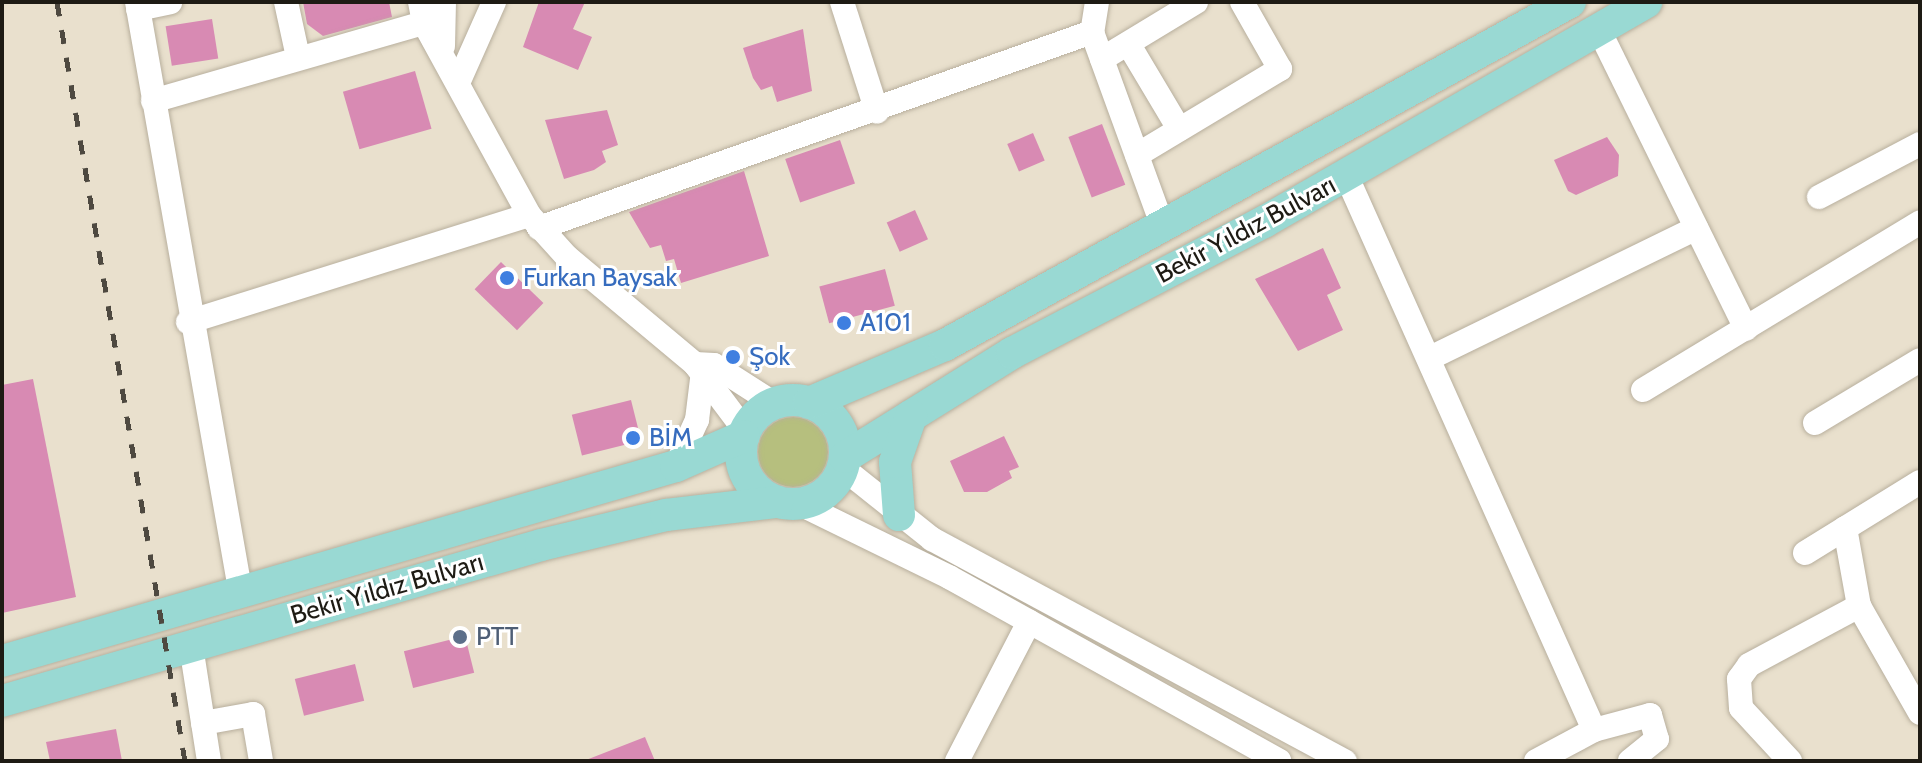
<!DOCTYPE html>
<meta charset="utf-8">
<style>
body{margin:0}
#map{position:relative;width:1922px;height:763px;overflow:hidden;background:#e9e0cd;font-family:Cabin,sans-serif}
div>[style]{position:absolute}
.green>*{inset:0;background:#b6bf7e}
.round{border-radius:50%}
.building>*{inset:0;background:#d88ab3;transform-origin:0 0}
.roads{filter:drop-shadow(0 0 2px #b8af9d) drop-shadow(0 0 2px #b8af9d)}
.minor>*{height:24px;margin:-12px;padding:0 12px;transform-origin:12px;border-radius:12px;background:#fff}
.major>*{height:32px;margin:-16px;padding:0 16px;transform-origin:16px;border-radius:16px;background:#99d9d3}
.major>.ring{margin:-16px;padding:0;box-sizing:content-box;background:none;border:32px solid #99d9d3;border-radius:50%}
.rail>*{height:5px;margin-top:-2.5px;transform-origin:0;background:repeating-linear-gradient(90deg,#4e4940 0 14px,transparent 0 28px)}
.dots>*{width:22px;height:22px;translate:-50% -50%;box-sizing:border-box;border:4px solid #fff;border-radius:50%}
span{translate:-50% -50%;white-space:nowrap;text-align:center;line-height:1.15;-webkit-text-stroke:6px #fff;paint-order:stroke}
.street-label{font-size:26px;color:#1e1b14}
.shop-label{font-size:26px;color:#366cbe}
.left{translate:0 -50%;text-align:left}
.service-label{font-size:26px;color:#4e5e75}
.frame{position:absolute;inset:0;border:4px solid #1e1b14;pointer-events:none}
</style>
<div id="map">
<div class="green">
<i class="round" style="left:758px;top:417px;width:70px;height:70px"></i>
</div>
<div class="building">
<i style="clip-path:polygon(303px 2px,389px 2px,392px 17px,323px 36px,307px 24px)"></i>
<i style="clip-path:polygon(539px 2px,585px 2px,573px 29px,592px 37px,578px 70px,523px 47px)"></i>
<i style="left:212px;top:19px;width:40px;height:47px;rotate:81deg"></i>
<i style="clip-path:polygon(803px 29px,812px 91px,777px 102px,772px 86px,761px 90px,753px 78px,743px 48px)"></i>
<i style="left:415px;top:71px;width:60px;height:75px;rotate:74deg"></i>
<i style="clip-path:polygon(607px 110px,618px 145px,602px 151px,606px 162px,594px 170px,564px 179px,545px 120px)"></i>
<i style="left:1102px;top:124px;width:65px;height:36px;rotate:69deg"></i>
<i style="left:1033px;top:133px;width:30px;height:28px;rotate:67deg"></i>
<i style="clip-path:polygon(1607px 137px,1619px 155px,1618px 176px,1576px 195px,1568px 191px,1554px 160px)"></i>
<i style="left:840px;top:140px;width:46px;height:58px;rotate:71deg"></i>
<i style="clip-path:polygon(744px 171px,769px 256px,681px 283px,674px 259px,666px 261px,661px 245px,650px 248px,629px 212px)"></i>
<i style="left:915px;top:210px;width:32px;height:31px;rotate:66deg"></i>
<i style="clip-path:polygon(1323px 248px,1341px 288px,1327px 295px,1343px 330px,1298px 351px,1255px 279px)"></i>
<i style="left:501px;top:262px;width:59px;height:38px;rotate:44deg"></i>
<i style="left:885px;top:269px;width:38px;height:68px;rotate:75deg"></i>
<i style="clip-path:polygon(33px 379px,76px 597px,2px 613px,2px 385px)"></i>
<i style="left:631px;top:400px;width:42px;height:61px;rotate:76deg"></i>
<i style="clip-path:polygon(1004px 436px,1019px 467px,1009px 471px,1012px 478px,987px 492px,964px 492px,950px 461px)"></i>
<i style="left:465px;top:636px;width:38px;height:63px;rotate:76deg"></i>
<i style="left:355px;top:664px;width:38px;height:62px;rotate:76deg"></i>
<i style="clip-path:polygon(116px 729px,122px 761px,50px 761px,46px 742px)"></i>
<i style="clip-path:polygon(645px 737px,655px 761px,586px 761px,586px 760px)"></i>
</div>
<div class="roads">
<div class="minor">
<i style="left:137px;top:2px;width:602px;rotate:80.05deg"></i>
<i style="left:286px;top:2px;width:56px;rotate:77.7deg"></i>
<i style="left:420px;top:2px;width:21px;rotate:79deg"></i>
<i style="left:424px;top:23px;width:219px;rotate:61.3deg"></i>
<i style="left:529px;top:215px;width:57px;rotate:47.9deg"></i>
<i style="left:567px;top:257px;width:167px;rotate:39.9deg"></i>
<i style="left:695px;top:364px;width:85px;rotate:53.1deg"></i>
<i style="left:842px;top:2px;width:115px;rotate:72.3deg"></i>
<i style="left:1097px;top:2px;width:30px;rotate:99deg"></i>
<i style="left:1092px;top:32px;width:202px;rotate:70deg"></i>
<i style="left:138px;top:9px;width:33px;rotate:-12deg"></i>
<i style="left:1599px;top:30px;width:333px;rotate:63.8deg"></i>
<i style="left:1129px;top:45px;width:98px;rotate:59.2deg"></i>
<i style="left:443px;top:46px;width:44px;rotate:-88.7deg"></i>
<i style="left:1102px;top:59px;width:110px;rotate:-31.2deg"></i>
<i style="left:458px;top:83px;width:89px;rotate:-66deg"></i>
<i style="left:153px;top:101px;width:282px;rotate:-16.1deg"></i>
<i style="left:1137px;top:155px;width:167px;rotate:-31deg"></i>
<i style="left:1280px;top:69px;width:77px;rotate:-119.6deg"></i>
<i style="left:1346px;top:175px;width:608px;rotate:65.92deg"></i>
<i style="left:1819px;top:197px;width:114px;rotate:-27.7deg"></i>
<i style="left:539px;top:228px;width:587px;rotate:-19.52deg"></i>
<i style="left:188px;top:322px;width:357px;rotate:-17.4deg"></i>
<i style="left:1432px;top:357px;width:294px;rotate:-26deg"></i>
<i style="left:695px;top:364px;width:19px;rotate:3deg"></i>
<i style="left:714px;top:365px;width:72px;rotate:32.6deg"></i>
<i style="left:1643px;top:390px;width:324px;rotate:-31.2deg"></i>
<i style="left:1815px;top:423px;width:122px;rotate:-31deg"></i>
<i style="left:676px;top:466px;width:51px;rotate:-65.5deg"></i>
<i style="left:697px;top:420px;width:41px;rotate:-83deg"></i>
<i style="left:843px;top:468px;width:114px;rotate:38.6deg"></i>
<i style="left:932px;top:539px;width:469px;rotate:28.3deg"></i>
<i style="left:800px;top:504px;width:166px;rotate:26.1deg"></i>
<i style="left:949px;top:577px;width:378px;rotate:29.1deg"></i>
<i style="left:1845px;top:528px;width:79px;rotate:79.8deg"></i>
<i style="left:1859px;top:606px;width:123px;rotate:60.3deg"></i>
<i style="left:1805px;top:553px;width:135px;rotate:-31.7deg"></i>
<i style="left:191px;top:646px;width:116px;rotate:81.1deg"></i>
<i style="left:203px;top:723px;width:51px;rotate:-10.2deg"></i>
<i style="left:253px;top:714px;width:48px;rotate:80.3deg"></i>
<i style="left:957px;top:761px;width:157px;rotate:-62.6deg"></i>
<i style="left:1536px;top:761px;width:66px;rotate:-28.1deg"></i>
<i style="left:1594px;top:730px;width:58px;rotate:-15deg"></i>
<i style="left:1650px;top:715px;width:25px;rotate:74deg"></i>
<i style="left:1657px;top:739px;width:35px;rotate:141deg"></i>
<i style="left:1790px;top:761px;width:72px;rotate:-132.8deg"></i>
<i style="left:1741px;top:708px;width:29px;rotate:-94deg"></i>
<i style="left:1739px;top:679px;width:17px;rotate:-54deg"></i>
<i style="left:1749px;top:665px;width:125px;rotate:-28.2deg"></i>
</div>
<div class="major">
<i class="ring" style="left:741px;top:400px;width:72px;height:72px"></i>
<i style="left:809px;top:403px;width:148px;rotate:-23.1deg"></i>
<i style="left:945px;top:345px;width:713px;rotate:-28.76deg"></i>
<i style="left:845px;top:457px;width:197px;rotate:-31.9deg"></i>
<i style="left:1012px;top:353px;width:284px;rotate:-27.5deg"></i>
<i style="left:1264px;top:222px;width:441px;rotate:-29.9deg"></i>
<i style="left:899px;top:515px;width:53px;rotate:-94.3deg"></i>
<i style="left:895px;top:462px;width:49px;rotate:-70.8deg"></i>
<i style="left:2px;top:661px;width:702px;rotate:-16.14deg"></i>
<i style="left:676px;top:466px;width:74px;rotate:-23.8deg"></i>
<i style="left:2px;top:701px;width:561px;rotate:-16.14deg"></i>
<i style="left:541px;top:545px;width:129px;rotate:-13.5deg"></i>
<i style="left:666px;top:515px;width:112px;rotate:-6.7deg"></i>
</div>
</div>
<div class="rail">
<i style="left:57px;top:2px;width:770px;rotate:80.43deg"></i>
</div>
<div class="dots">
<i style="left:507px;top:278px;background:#3f7fe0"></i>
<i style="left:844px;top:323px;background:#3f7fe0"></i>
<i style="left:733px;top:357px;background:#3f7fe0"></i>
<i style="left:633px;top:438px;background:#3f7fe0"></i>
<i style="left:460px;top:637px;background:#5c6f8a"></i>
</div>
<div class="street-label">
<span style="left:1246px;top:230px;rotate:-28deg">Bekir Yıldız Bulvarı</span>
<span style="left:387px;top:589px;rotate:-16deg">Bekir Yıldız Bulvarı</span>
</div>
<div class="shop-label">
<span class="left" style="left:523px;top:278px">Furkan Baysak</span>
<span class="left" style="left:860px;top:323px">A101</span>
<span class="left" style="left:749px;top:357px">Şok</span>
<span class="left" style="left:649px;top:438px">BİM</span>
</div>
<div class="service-label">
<span class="left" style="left:476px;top:637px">PTT</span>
</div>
<div class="frame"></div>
</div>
